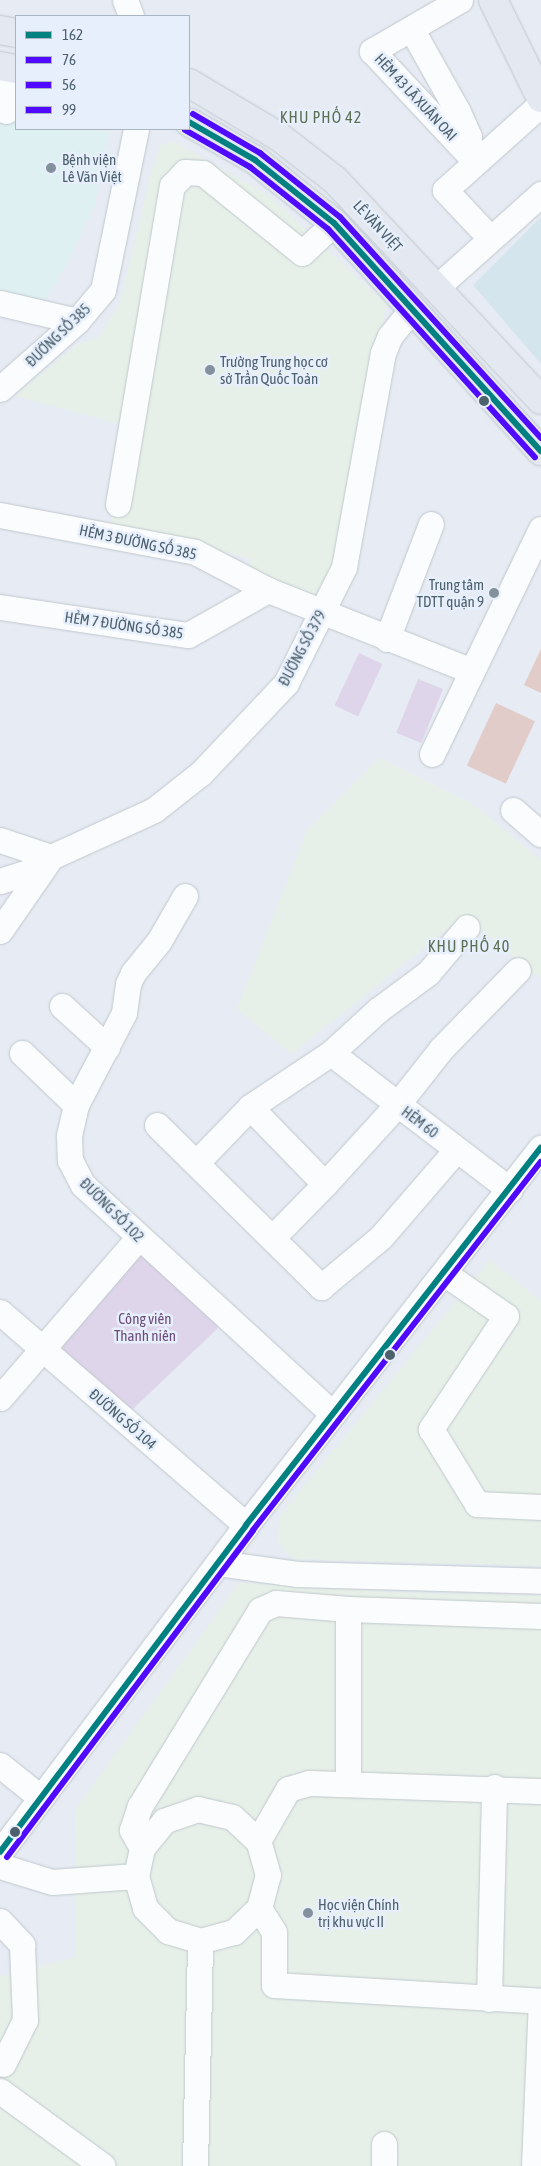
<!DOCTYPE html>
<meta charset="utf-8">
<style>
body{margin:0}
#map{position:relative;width:541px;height:2166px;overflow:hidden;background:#e7ebf3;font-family:"Asap Condensed",sans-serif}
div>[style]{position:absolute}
.commercial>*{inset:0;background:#d5e5ed}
.education>*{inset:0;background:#e7f0e8}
.medical>*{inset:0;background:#def0f2}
.green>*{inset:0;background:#ded5ea;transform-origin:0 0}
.water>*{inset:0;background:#e1ccca;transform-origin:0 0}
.roads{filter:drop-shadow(0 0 1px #c0c8ce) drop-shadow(0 0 1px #c0c8ce)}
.minor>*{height:25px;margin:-12.5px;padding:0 12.5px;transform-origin:12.5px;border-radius:12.5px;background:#fbfcfd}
.major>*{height:28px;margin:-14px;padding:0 14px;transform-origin:14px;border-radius:14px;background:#e4e8f0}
.bus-1>*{height:6px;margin:-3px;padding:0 3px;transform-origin:3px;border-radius:3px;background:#008080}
.bus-2>*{height:6px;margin:-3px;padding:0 3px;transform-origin:3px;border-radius:3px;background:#4f0aff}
.bus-3>*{height:6px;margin:-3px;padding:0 3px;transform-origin:3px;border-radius:3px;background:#4f0aff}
.bus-4>*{height:6px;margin:-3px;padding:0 3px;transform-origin:3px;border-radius:3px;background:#4f0aff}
.dots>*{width:14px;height:14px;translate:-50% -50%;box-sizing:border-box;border:2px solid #e7effc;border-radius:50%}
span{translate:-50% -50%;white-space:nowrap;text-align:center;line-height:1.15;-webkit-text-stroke:5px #e7effc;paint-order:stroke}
.street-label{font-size:15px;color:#4c616c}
.poi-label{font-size:15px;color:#4c616c}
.left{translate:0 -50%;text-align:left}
.right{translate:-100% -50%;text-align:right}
.park-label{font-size:15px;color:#6d4c7b}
.neighbourhood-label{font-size:16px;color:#5c7052;letter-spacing:1px}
.legend{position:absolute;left:15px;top:15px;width:175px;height:115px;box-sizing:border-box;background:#e7effc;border:1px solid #a9b6c2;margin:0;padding:6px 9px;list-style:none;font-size:15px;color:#4c616c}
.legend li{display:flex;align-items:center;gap:10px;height:25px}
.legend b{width:25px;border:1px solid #a9b6c2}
</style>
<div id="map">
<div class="commercial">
<i style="clip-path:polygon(541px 217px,541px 364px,473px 285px)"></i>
</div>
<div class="education">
<i style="clip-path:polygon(172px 141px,268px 195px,386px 304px,337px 560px,319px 599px,250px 576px,250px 558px,110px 527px,128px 426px,15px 396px,78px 344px,98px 338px,120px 303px,151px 174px,161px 145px)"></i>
<i style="clip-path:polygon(380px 758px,471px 803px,541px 860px,541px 979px,463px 916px,292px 1054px,237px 1009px,307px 831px)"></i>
<i style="clip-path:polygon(490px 1260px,541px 1301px,541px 1566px,293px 1559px,278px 1543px,279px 1517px)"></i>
<i style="clip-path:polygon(239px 1583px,415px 1593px,541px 1595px,541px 2166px,0 2166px,0 1977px,76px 1957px,75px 1810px)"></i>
</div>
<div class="medical">
<i style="clip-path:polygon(0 83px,16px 86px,16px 129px,109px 131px,95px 205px,67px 264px,44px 303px,0 293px)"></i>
</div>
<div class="green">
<i style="left:359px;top:653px;width:26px;height:58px;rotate:25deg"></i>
<i style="left:418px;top:679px;width:27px;height:58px;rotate:22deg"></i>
<i style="clip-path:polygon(139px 1255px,147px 1256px,217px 1322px,217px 1329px,134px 1408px,126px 1411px,63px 1357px,63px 1345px)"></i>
</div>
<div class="water">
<i style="clip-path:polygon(541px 649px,541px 693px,524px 685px)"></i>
<i style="left:496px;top:703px;width:43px;height:69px;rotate:25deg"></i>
</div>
<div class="roads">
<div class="minor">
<i style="left:125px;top:0;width:17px;rotate:69deg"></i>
<i style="left:460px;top:0;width:102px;rotate:149.9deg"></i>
<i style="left:372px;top:51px;width:151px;rotate:46.9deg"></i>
<i style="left:412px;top:30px;width:94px;rotate:60.7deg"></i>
<i style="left:458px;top:112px;width:27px;rotate:66deg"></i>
<i style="left:469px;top:137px;width:16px;rotate:94deg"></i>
<i style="left:6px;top:111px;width:43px;rotate:-79.2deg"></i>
<i style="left:490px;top:238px;width:66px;rotate:-133.2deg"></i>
<i style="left:445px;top:190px;width:129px;rotate:-41.9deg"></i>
<i style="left:437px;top:287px;width:140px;rotate:-41.8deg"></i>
<i style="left:0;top:303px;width:79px;rotate:13.2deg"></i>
<i style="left:0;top:389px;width:103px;rotate:-41.4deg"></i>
<i style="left:77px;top:321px;width:40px;rotate:-50deg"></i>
<i style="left:103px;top:290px;width:164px;rotate:-78.4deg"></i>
<i style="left:118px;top:504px;width:323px;rotate:-80.4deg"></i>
<i style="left:172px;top:186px;width:19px;rotate:-47deg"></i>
<i style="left:185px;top:172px;width:18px;rotate:3deg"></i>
<i style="left:203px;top:173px;width:127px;rotate:38.9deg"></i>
<i style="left:302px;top:253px;width:44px;rotate:-43.2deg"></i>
<i style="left:0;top:515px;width:198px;rotate:10.7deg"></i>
<i style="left:195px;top:552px;width:82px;rotate:27.5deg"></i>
<i style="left:268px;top:590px;width:219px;rotate:21.7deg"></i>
<i style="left:0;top:607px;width:190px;rotate:8.5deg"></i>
<i style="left:188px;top:635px;width:92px;rotate:-29.4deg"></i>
<i style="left:387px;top:639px;width:123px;rotate:-69.1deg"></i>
<i style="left:432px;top:754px;width:250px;rotate:-64.2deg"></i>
<i style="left:513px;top:810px;width:37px;rotate:41deg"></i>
<i style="left:0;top:840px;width:54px;rotate:18.4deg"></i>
<i style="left:0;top:881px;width:46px;rotate:-17.7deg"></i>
<i style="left:185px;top:896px;width:52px;rotate:120deg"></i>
<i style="left:159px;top:941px;width:41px;rotate:129.1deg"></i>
<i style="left:133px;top:973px;width:12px;rotate:114deg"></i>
<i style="left:128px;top:984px;width:29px;rotate:98deg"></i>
<i style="left:124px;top:1013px;width:104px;rotate:117.6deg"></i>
<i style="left:76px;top:1105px;width:32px;rotate:103deg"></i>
<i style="left:69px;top:1136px;width:24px;rotate:88deg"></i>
<i style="left:70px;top:1160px;width:28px;rotate:63deg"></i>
<i style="left:83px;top:1185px;width:339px;rotate:42.5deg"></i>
<i style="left:0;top:931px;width:90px;rotate:-55.4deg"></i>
<i style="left:51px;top:857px;width:113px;rotate:-24.5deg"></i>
<i style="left:154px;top:810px;width:60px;rotate:-38.2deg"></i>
<i style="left:201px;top:773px;width:124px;rotate:-46.6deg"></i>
<i style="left:286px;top:683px;width:130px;rotate:-63.4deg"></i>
<i style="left:344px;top:567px;width:218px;rotate:-79.7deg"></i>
<i style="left:383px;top:353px;width:18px;rotate:-68deg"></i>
<i style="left:390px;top:336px;width:36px;rotate:-51deg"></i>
<i style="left:62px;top:1006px;width:61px;rotate:42.3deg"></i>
<i style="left:22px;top:1053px;width:75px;rotate:43.9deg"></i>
<i style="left:331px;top:1053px;width:225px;rotate:37.4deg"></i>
<i style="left:250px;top:1107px;width:107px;rotate:45.8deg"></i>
<i style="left:157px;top:1125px;width:231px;rotate:44.6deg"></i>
<i style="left:321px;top:1287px;width:78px;rotate:-39.8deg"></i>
<i style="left:381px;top:1237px;width:115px;rotate:-49.2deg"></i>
<i style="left:196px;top:1163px;width:78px;rotate:-46deg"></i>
<i style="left:250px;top:1107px;width:97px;rotate:-33.7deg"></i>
<i style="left:331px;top:1053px;width:64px;rotate:-42.5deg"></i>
<i style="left:378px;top:1010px;width:62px;rotate:-36.5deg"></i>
<i style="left:428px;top:973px;width:60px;rotate:-49.7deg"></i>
<i style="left:273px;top:1237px;width:74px;rotate:-45.5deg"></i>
<i style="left:325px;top:1184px;width:107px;rotate:-47.7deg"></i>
<i style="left:397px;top:1105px;width:71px;rotate:-51.8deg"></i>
<i style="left:441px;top:1049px;width:110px;rotate:-45.7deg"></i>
<i style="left:444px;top:1273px;width:75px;rotate:34.7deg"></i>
<i style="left:506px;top:1316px;width:136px;rotate:123.6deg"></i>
<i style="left:431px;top:1429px;width:88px;rotate:58.5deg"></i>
<i style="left:477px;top:1504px;width:64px;rotate:2.7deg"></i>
<i style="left:0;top:1312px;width:325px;rotate:40.9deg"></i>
<i style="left:0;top:1398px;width:213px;rotate:-49.2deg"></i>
<i style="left:218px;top:1563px;width:80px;rotate:7.9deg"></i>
<i style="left:297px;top:1574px;width:244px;rotate:1.6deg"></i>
<i style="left:348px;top:1609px;width:193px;rotate:2.1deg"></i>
<i style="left:0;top:1765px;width:51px;rotate:38.7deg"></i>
<i style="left:258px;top:1841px;width:35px;rotate:-137deg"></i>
<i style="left:232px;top:1817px;width:35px;rotate:-167deg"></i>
<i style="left:198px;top:1809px;width:36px;rotate:161deg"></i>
<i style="left:164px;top:1821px;width:35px;rotate:129deg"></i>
<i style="left:142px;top:1848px;width:29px;rotate:102deg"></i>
<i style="left:136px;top:1876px;width:33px;rotate:74deg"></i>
<i style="left:145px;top:1908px;width:33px;rotate:45deg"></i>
<i style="left:168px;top:1931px;width:34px;rotate:17deg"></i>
<i style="left:200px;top:1941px;width:35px;rotate:-15deg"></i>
<i style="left:234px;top:1932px;width:35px;rotate:-44deg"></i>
<i style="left:259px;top:1908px;width:34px;rotate:-75deg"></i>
<i style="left:268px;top:1875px;width:35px;rotate:-106deg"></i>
<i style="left:258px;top:1841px;width:60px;rotate:-60deg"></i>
<i style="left:288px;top:1789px;width:22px;rotate:-16deg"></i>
<i style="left:309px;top:1783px;width:232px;rotate:2deg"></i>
<i style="left:142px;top:1848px;width:21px;rotate:-119deg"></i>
<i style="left:132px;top:1830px;width:25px;rotate:-72deg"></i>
<i style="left:140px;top:1806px;width:230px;rotate:-58.5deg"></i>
<i style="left:260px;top:1610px;width:17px;rotate:-24deg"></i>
<i style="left:276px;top:1603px;width:72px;rotate:4.8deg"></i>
<i style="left:348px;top:1609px;width:175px;rotate:90deg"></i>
<i style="left:0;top:1852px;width:409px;rotate:-53deg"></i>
<i style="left:246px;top:1525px;width:479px;rotate:-52deg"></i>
<i style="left:0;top:1866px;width:54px;rotate:17.1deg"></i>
<i style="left:52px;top:1882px;width:84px;rotate:-4.1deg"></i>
<i style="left:259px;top:1908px;width:28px;rotate:58deg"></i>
<i style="left:274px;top:1932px;width:53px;rotate:90deg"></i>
<i style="left:274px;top:1985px;width:267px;rotate:3.4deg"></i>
<i style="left:0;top:1921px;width:33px;rotate:47deg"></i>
<i style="left:22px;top:1945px;width:75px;rotate:87.7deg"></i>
<i style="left:25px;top:2020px;width:49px;rotate:116.6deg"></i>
<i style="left:489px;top:1999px;width:212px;rotate:-88.6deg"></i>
<i style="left:0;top:2091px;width:127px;rotate:36.1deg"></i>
<i style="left:195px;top:2166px;width:225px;rotate:-88.7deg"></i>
<i style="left:384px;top:2166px;width:22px;rotate:-90deg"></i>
<i style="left:534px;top:2166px;width:165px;rotate:-87.6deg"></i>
</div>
<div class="major">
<i style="left:493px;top:0;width:109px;rotate:63.9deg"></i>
<i style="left:0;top:30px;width:16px;rotate:11deg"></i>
<i style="left:0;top:66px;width:16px;rotate:11deg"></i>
<i style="left:189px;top:83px;width:104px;rotate:30.8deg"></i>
<i style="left:278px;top:136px;width:72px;rotate:37.7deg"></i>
<i style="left:335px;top:180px;width:301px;rotate:46.9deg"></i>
<i style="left:189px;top:122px;width:76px;rotate:29.9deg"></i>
<i style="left:255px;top:160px;width:101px;rotate:38.6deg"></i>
<i style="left:334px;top:223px;width:308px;rotate:47.8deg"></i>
</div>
</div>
<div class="bus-1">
<i style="left:189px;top:122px;width:76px;rotate:29.9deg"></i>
<i style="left:255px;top:160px;width:101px;rotate:38.6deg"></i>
<i style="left:334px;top:223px;width:308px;rotate:47.8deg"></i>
<i style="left:0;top:1852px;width:409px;rotate:-53deg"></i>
<i style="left:246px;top:1525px;width:479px;rotate:-52deg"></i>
</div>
<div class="bus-2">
<i style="left:7px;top:1857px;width:409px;rotate:-53deg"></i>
<i style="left:253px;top:1530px;width:467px;rotate:-52deg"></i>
</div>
<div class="bus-3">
<i style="left:185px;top:130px;width:75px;rotate:29.6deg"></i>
<i style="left:250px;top:167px;width:100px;rotate:38.5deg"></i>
<i style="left:328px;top:229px;width:308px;rotate:47.8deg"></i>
</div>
<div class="bus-4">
<i style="left:193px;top:114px;width:78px;rotate:30.2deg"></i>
<i style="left:260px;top:153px;width:102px;rotate:38.7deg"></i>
<i style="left:340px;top:217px;width:299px;rotate:47.7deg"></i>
</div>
<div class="dots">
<i style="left:51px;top:168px;background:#82919b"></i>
<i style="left:210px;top:370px;background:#82919b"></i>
<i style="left:484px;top:401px;background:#4c616c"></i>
<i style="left:494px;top:593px;background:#82919b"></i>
<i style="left:390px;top:1355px;background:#4c616c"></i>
<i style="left:15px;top:1832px;background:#4c616c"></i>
<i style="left:308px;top:1913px;background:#82919b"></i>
</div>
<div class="street-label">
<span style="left:416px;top:97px;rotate:47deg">HẺM 43 LÃ XUÂN OAI</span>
<span style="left:378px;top:226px;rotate:47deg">LÊ VĂN VIỆT</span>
<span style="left:58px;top:335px;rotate:-44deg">ĐƯỜNG SỐ 385</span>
<span style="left:138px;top:542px;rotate:12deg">HẺM 3 ĐƯỜNG SỐ 385</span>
<span style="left:124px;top:625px;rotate:8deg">HẺM 7 ĐƯỜNG SỐ 385</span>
<span style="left:302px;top:648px;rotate:-62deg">ĐƯỜNG SỐ 379</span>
<span style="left:420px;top:1122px;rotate:37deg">HẺM 60</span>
<span style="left:112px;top:1210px;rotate:45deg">ĐƯỜNG SỐ 102</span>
<span style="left:123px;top:1419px;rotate:41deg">ĐƯỜNG SỐ 104</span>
</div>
<div class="poi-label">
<span class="left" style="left:62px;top:168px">Bệnh viện<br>Lê Văn Việt</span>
<span class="left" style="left:220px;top:370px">Trường Trung học cơ<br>sở Trần Quốc Toản</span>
<span class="right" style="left:484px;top:593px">Trung tâm<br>TDTT quận 9</span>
<span class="left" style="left:318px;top:1913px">Học viện Chính<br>trị khu vực II</span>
</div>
<div class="park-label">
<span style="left:145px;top:1327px">Công viên<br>Thanh niên</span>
</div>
<div class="neighbourhood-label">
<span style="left:321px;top:117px">KHU PHỐ 42</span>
<span style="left:469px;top:946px">KHU PHỐ 40</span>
</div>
<ul class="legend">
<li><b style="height:6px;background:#008080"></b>162</li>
<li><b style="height:6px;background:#4f0aff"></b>76</li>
<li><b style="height:6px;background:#4f0aff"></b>56</li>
<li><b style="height:6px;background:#4f0aff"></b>99</li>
</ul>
</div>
